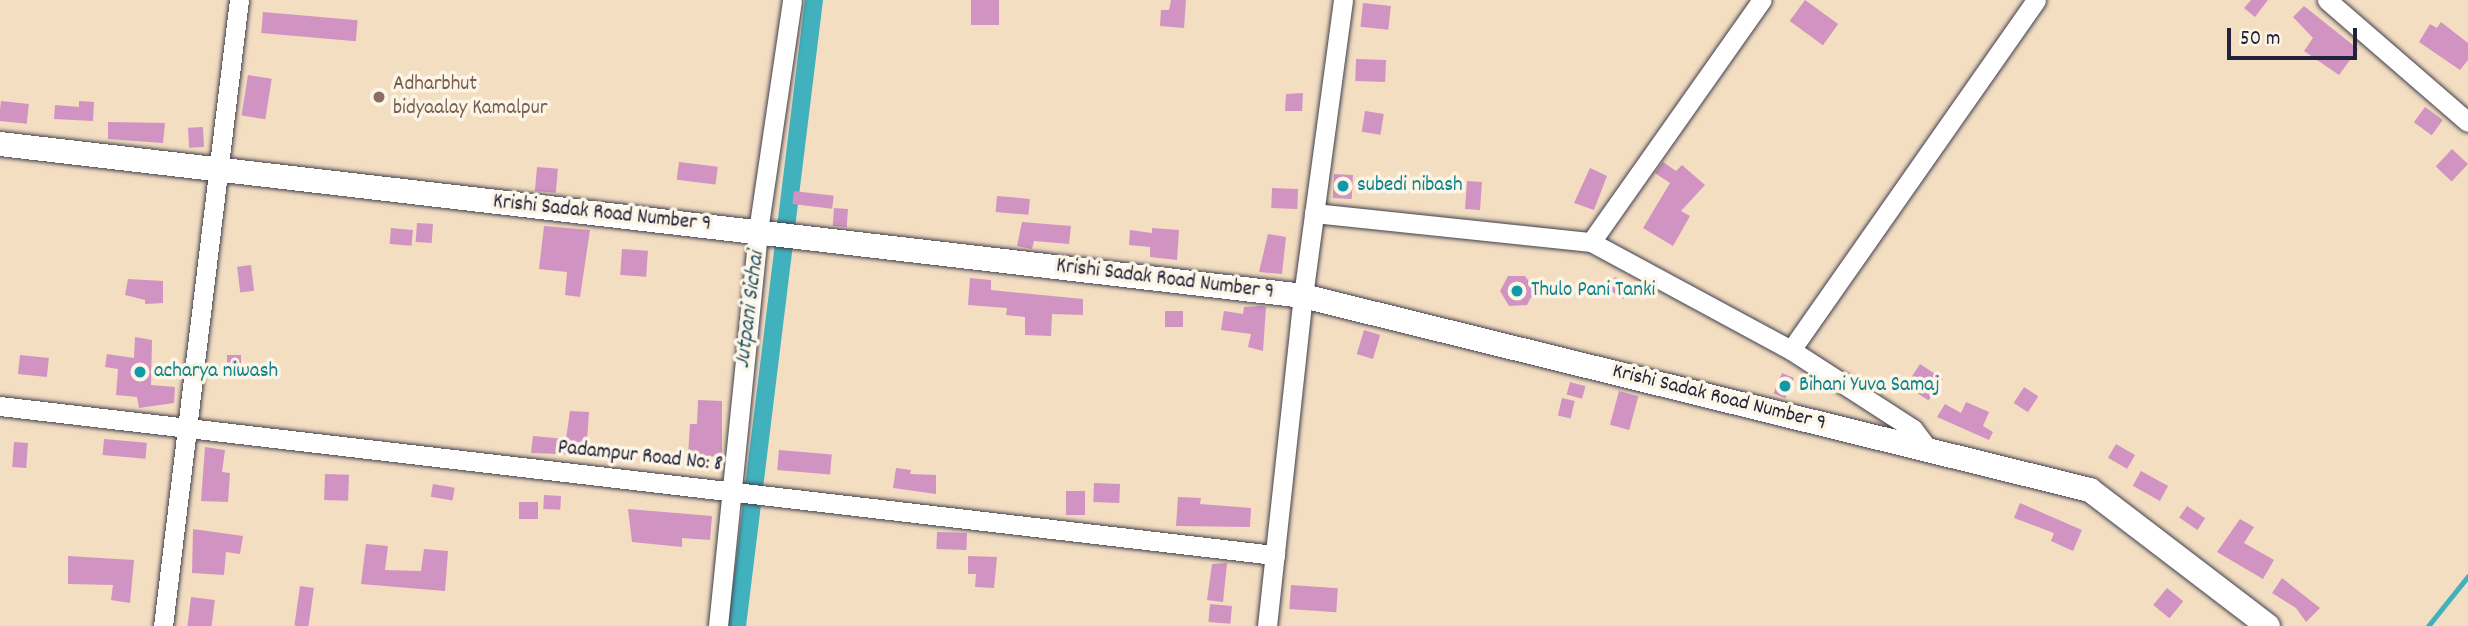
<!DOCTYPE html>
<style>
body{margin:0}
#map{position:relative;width:2468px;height:626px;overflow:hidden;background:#f3dec1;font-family:Dekko,sans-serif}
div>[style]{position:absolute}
.stream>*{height:5px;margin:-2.5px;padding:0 2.5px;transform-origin:2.5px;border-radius:2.5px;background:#42b1be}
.canal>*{height:18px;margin:-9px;padding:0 9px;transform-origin:9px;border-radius:9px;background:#42b1be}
.building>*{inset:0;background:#d193c1;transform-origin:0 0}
.roads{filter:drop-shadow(0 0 2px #413e4f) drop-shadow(0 0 2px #413e4f)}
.minor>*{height:19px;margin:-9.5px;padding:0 9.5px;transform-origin:9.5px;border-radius:9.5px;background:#fff}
.tertiary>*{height:24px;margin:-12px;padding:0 12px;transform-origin:12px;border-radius:12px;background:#fff}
.dots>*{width:19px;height:19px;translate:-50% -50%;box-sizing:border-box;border:4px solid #fcf5e5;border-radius:50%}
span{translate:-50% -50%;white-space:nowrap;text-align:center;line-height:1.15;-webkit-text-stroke:7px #fcf5e5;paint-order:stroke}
.education-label{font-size:21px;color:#785e54}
.left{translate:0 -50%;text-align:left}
.culture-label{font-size:21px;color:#0d838f}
.street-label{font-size:21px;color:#22223b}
.water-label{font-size:23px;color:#2f5b6f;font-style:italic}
.scale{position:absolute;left:2227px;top:28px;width:130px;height:32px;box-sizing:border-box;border:4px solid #22223b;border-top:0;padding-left:9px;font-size:21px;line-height:24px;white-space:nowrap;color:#22223b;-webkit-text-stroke:5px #fcf5e5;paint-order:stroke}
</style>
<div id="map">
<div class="stream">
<i style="left:2428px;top:626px;width:64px;rotate:-51.3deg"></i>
</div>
<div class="canal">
<i style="left:737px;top:626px;width:631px;rotate:-82.99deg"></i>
</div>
<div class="building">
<i style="left:971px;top:0;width:28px;height:25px"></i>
<i style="clip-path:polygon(1171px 0,1186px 0,1184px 28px,1160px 26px,1161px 10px,1169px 10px)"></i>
<i style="left:1805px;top:0;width:41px;height:26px;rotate:36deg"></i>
<i style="clip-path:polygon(2251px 0,2268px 0,2255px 17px,2244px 8px)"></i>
<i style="left:1363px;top:3px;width:28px;height:24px;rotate:6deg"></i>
<i style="clip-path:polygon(2304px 6px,2358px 49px,2339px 75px,2304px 51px,2313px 38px,2293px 17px)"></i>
<i style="left:263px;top:12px;width:95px;height:21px;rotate:5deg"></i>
<i style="clip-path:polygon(2441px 22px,2468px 43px,2468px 60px,2460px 70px,2419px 42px,2430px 24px,2437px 28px)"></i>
<i style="left:1356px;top:59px;width:30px;height:22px;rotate:2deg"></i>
<i style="left:248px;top:75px;width:24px;height:41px;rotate:9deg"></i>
<i style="clip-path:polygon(1303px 93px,1302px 111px,1285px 111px,1286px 94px)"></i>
<i style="left:1px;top:101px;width:28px;height:20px;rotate:6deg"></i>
<i style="clip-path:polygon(79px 101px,94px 102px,93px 121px,54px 119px,55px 105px,79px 107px)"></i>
<i style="left:2425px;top:107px;width:22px;height:19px;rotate:36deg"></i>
<i style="left:1365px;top:111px;width:19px;height:21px;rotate:9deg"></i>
<i style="clip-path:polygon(108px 122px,165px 123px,163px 143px,108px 139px)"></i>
<i style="left:203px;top:127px;width:20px;height:15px;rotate:87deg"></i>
<i style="left:2452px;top:149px;width:22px;height:24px;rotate:43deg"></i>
<i style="left:679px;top:162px;width:39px;height:18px;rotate:7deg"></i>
<i style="clip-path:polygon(1663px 162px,1676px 171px,1682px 165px,1705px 185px,1681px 211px,1690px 216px,1673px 246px,1643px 228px,1670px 183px,1655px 173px)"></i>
<i style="left:537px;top:167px;width:21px;height:24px;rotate:5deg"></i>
<i style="clip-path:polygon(1590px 168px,1607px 176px,1594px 210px,1574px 203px)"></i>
<i style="left:1334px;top:174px;width:19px;height:24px;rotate:3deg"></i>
<i style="left:1467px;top:181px;width:15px;height:28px;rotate:4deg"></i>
<i style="left:1272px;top:188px;width:26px;height:20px;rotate:2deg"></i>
<i style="left:794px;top:191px;width:40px;height:13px;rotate:7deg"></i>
<i style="left:997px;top:196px;width:33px;height:16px;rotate:5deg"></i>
<i style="left:834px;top:208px;width:14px;height:18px;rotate:4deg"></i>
<i style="clip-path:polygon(1022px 222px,1071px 226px,1069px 244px,1034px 241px,1032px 249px,1017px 246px)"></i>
<i style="left:417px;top:223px;width:16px;height:19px;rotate:4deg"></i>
<i style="clip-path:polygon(544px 226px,590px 230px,580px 297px,565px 295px,567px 272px,539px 269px)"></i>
<i style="left:391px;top:228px;width:22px;height:16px;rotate:5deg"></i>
<i style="clip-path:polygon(1152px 228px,1179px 230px,1177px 260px,1150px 257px,1150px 247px,1129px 245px,1130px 230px,1152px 233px)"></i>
<i style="clip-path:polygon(1268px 234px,1286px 237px,1282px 274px,1259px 272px)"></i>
<i style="left:622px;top:249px;width:26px;height:26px;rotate:4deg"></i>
<i style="left:251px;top:265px;width:26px;height:14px;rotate:83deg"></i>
<i style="clip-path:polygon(1508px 276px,1525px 276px,1535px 290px,1527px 305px,1509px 306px,1500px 291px)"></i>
<i style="left:1615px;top:277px;width:19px;height:14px;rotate:32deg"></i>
<i style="clip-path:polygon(970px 278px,991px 280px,991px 290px,1083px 299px,1083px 315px,1052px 314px,1051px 336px,1025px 335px,1025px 317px,1006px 315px,1007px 308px,968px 305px)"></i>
<i style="clip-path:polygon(128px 279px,163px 281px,163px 303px,145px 304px,145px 300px,125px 295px)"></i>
<i style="clip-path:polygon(1261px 306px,1266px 307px,1263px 351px,1248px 347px,1251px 334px,1221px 330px,1224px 311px,1243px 314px,1244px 307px)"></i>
<i style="left:1165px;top:311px;width:18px;height:16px"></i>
<i style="left:1364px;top:330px;width:17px;height:25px;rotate:17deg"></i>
<i style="clip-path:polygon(135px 337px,152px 340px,151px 385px,175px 387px,174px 403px,139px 408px,137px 397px,116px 395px,118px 369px,105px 367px,107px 354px,134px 358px)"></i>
<i style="left:20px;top:355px;width:29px;height:19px;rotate:6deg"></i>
<i style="left:227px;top:355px;width:14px;height:18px"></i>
<i style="left:1920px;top:364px;width:27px;height:26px;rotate:33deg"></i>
<i style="left:1782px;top:373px;width:13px;height:22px;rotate:23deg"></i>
<i style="left:1570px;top:382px;width:16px;height:13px;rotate:15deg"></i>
<i style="left:2024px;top:387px;width:17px;height:19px;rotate:33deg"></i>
<i style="left:1619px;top:391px;width:20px;height:35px;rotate:15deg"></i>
<i style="left:1562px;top:398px;width:13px;height:18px;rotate:13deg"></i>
<i style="clip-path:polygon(698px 400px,722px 401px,722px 457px,688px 455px,690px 424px,697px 424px)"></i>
<i style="clip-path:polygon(1966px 402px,1989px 412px,1983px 426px,1993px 432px,1989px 440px,1937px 417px,1945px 404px,1961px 413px)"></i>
<i style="clip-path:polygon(570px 411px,589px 412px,586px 455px,531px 453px,533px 436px,566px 439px)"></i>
<i style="left:104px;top:439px;width:43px;height:16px;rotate:5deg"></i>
<i style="left:14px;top:442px;width:14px;height:25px;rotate:4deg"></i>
<i style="left:2116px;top:444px;width:22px;height:16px;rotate:30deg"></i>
<i style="clip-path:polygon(205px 447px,225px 450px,222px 472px,230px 473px,228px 502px,201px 501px)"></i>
<i style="left:779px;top:450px;width:53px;height:20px;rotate:5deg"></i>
<i style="clip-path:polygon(896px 468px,911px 470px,910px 474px,936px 475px,936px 494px,893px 488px)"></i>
<i style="left:2141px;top:471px;width:31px;height:17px;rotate:29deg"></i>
<i style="left:325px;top:474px;width:24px;height:26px;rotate:2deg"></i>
<i style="left:1094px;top:483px;width:26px;height:19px;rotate:2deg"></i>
<i style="left:433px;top:484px;width:22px;height:13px;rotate:10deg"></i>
<i style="left:1066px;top:491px;width:19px;height:24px"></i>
<i style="left:544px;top:495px;width:17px;height:14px;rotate:3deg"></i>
<i style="clip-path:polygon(1178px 497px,1201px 498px,1200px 504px,1251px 508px,1250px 527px,1176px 526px)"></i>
<i style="left:519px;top:502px;width:19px;height:17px"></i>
<i style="clip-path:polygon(2020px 503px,2082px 530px,2073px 551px,2051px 541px,2054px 533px,2014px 518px)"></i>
<i style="left:2187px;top:506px;width:22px;height:14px;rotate:34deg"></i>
<i style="clip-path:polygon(628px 509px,712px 516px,710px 540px,682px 538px,682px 547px,632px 542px)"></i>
<i style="clip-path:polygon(2240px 519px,2254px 527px,2244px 543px,2274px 560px,2263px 579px,2217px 552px)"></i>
<i style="clip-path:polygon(193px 529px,243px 536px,240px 554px,226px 552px,224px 575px,192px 573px)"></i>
<i style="left:937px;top:532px;width:30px;height:17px;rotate:2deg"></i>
<i style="clip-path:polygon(366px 544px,388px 546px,385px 570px,421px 571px,424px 549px,448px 551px,445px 591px,361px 584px)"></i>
<i style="clip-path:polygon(68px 556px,134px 560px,130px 603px,111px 600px,113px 585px,68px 584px)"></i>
<i style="clip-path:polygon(968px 556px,997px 557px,994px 588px,975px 587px,976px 574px,968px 574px)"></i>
<i style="clip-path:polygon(1227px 563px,1223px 602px,1207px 600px,1212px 564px)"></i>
<i style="clip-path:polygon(2282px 578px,2320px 608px,2306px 622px,2296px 608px,2272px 593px)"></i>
<i style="left:1291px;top:585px;width:47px;height:24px;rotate:4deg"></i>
<i style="left:300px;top:586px;width:14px;height:40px;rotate:8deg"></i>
<i style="left:2167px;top:588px;width:21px;height:22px;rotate:39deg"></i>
<i style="left:191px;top:597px;width:24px;height:29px;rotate:7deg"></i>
<i style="left:1210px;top:604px;width:22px;height:18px;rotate:5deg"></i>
</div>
<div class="roads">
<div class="minor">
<i style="left:2327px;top:0;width:186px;rotate:40.9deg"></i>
<i style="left:1314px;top:213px;width:279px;rotate:6deg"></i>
<i style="left:1591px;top:242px;width:227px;rotate:28.4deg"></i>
<i style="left:1791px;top:350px;width:145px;rotate:32.9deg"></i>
<i style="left:1913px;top:429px;width:25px;rotate:53deg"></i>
<i style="left:1591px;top:242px;width:296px;rotate:-54.8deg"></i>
<i style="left:1791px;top:350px;width:427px;rotate:-55deg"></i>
<i style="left:0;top:406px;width:1284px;rotate:6.67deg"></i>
<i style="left:163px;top:626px;width:631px;rotate:-83.08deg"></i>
<i style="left:718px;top:626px;width:397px;rotate:-84.2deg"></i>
<i style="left:758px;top:231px;width:233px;rotate:-81.6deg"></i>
<i style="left:1267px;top:626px;width:332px;rotate:-83.8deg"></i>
<i style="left:1303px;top:296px;width:299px;rotate:-82.3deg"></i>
</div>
<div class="tertiary">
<i style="left:0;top:144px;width:1312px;rotate:6.65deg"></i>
<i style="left:1303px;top:296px;width:811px;rotate:13.85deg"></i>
<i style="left:2090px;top:490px;width:224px;rotate:37.4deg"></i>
</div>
</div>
<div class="dots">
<i style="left:379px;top:97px;background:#8d6e63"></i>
<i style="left:1343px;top:186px;background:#0f9aa8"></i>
<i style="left:1517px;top:291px;background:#0f9aa8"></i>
<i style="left:140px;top:372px;background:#0f9aa8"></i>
<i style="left:1785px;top:386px;background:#0f9aa8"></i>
</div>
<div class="education-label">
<span class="left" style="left:393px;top:97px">Adharbhut<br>bidyaalay Kamalpur</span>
</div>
<div class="culture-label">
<span class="left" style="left:1357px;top:186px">subedi nibash</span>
<span class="left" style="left:1531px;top:291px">Thulo Pani Tanki</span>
<span class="left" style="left:154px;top:372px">acharya niwash</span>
<span class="left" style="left:1799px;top:386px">Bihani Yuva Samaj</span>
</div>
<div class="street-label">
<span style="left:602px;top:214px;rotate:6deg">Krishi Sadak Road Number 9</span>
<span style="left:1165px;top:280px;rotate:7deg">Krishi Sadak Road Number 9</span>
<span style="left:1719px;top:398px;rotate:14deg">Krishi Sadak Road Number 9</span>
<span style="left:640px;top:457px;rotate:6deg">Padampur Road No: 8</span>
</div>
<div class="water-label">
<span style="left:751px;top:310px;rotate:-83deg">Jutpani Sichai</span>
</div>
<div class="scale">50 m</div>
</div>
